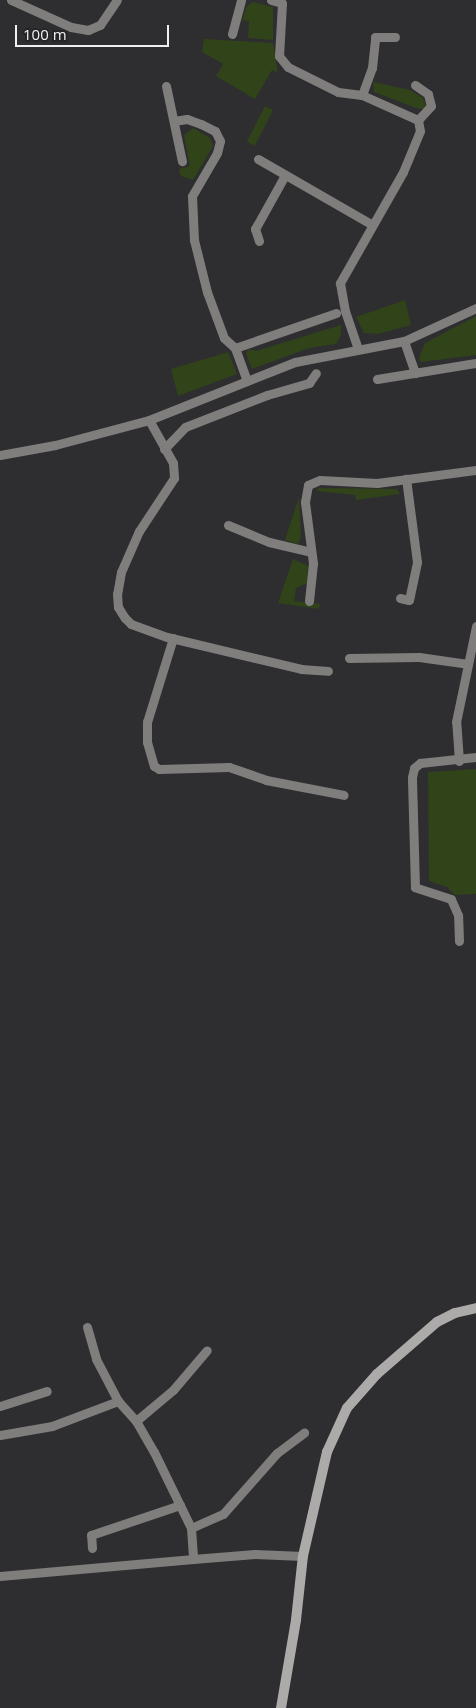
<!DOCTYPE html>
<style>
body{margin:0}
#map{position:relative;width:476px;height:1708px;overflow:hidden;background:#2e2e31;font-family:"Open Sans",sans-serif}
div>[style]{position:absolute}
.green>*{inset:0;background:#304319;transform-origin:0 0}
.street>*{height:9px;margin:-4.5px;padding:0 4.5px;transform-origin:4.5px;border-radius:4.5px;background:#7f7e7d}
.secondary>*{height:10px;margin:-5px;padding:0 5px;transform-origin:5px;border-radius:5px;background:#adabaa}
span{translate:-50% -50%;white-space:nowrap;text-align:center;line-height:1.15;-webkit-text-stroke:4.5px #252527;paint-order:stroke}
.scale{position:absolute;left:15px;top:25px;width:154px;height:22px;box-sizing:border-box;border:2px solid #f0f0f2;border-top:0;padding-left:6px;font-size:15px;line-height:18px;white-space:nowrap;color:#f0f0f2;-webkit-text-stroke:4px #252527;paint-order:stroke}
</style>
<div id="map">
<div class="green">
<i style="clip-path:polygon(253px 2px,273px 7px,273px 40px,248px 38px,249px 21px,242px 20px,247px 6px)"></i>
<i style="clip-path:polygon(204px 39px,273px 43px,278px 73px,272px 70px,255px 99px,216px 76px,223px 64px,202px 52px)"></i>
<i style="clip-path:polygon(373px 82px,410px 90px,423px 98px,426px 106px,423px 109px,416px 108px,374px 92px)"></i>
<i style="left:265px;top:106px;width:9px;height:40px;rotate:27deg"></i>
<i style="clip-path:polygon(193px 128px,210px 138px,213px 146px,193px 180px,181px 176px,179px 169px,190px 166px,184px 135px)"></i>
<i style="clip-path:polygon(405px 300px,411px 325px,378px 334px,364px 333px,356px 317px)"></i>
<i style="clip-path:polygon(476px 316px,476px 355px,421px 362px,419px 358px,425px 343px)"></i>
<i style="clip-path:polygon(341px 325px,341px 334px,336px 344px,309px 348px,252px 369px,246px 353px,249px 349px,256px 351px)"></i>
<i style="clip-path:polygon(228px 352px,237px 374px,178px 396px,171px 369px)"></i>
<i style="clip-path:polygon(319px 488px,397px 489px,400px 494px,356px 500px,355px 495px,316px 491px)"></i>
<i style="clip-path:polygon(299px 497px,301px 537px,298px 544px,285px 540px)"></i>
<i style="clip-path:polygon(293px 559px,308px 566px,307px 583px,296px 588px,294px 601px,320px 604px,319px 609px,278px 603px)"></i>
<i style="clip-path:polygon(476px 769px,476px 894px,455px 895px,447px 887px,429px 881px,428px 772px)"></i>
</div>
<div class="street">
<i style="left:11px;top:0;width:66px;rotate:24.2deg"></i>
<i style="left:71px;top:27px;width:17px;rotate:10deg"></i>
<i style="left:88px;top:30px;width:13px;rotate:-23deg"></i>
<i style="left:100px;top:25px;width:30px;rotate:-56deg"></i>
<i style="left:271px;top:0;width:11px;rotate:15deg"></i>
<i style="left:282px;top:3px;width:53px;rotate:93.2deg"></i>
<i style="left:279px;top:56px;width:14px;rotate:51deg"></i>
<i style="left:288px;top:67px;width:56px;rotate:26.6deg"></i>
<i style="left:338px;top:92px;width:24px;rotate:7deg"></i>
<i style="left:362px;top:95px;width:61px;rotate:24.1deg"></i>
<i style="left:418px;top:120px;width:11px;rotate:80deg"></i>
<i style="left:420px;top:131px;width:44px;rotate:112.5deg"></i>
<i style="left:403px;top:172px;width:128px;rotate:119.6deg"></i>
<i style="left:340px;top:283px;width:28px;rotate:80deg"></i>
<i style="left:345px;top:311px;width:40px;rotate:71.1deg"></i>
<i style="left:232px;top:34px;width:35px;rotate:-75deg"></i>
<i style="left:415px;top:85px;width:16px;rotate:35deg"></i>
<i style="left:428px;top:94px;width:12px;rotate:76deg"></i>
<i style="left:431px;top:106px;width:19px;rotate:133deg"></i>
<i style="left:166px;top:86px;width:77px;rotate:78deg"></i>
<i style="left:362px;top:95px;width:29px;rotate:-70deg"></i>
<i style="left:372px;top:68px;width:31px;rotate:-84deg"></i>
<i style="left:375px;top:37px;width:20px"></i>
<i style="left:174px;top:121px;width:13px;rotate:-9deg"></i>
<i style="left:187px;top:119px;width:15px;rotate:20deg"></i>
<i style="left:201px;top:124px;width:16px;rotate:27deg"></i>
<i style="left:215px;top:131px;width:11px;rotate:63deg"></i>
<i style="left:220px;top:141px;width:12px;rotate:104deg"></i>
<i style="left:217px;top:153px;width:50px;rotate:120.2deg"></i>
<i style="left:192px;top:196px;width:44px;rotate:87.4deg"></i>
<i style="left:194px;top:240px;width:54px;rotate:76deg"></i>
<i style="left:207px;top:292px;width:49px;rotate:69.7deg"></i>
<i style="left:224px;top:338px;width:15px;rotate:42deg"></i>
<i style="left:235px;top:348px;width:107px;rotate:-19.1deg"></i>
<i style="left:258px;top:159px;width:130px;rotate:29.9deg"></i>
<i style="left:259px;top:241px;width:13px;rotate:-108deg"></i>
<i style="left:255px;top:229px;width:62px;rotate:-60.9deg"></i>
<i style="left:404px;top:341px;width:34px;rotate:71deg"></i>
<i style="left:235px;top:348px;width:35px;rotate:70deg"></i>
<i style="left:377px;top:379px;width:100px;rotate:-9.2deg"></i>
<i style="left:149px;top:420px;width:49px;rotate:60.8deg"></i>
<i style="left:173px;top:463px;width:15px;rotate:86deg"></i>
<i style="left:174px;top:478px;width:64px;rotate:123.4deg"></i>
<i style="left:139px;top:531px;width:45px;rotate:113.7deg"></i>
<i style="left:121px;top:572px;width:22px;rotate:100deg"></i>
<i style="left:117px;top:594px;width:13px;rotate:86deg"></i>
<i style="left:118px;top:607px;width:13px;rotate:58deg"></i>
<i style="left:125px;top:618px;width:8px;rotate:45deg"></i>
<i style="left:131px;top:624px;width:38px;rotate:20deg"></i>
<i style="left:167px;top:637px;width:138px;rotate:13.4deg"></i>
<i style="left:301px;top:669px;width:27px;rotate:4deg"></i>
<i style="left:164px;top:449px;width:30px;rotate:-46deg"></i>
<i style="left:185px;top:427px;width:88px;rotate:-21.3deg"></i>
<i style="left:267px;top:395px;width:44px;rotate:-15.9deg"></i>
<i style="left:309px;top:383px;width:12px;rotate:-55deg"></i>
<i style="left:0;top:455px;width:56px;rotate:-10.3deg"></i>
<i style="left:55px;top:445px;width:97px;rotate:-14.9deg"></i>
<i style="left:149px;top:420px;width:157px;rotate:-21.7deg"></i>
<i style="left:295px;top:362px;width:111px;rotate:-10.9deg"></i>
<i style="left:404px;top:341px;width:79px;rotate:-24.6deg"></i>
<i style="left:228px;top:525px;width:44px;rotate:22.5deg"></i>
<i style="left:269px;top:542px;width:43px;rotate:13.4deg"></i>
<i style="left:400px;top:598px;width:9px;rotate:13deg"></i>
<i style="left:409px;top:600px;width:39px;rotate:-78deg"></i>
<i style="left:417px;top:562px;width:84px;rotate:-97.5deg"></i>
<i style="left:309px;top:601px;width:38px;rotate:-84deg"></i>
<i style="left:313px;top:563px;width:62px;rotate:-97.5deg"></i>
<i style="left:305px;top:502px;width:17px;rotate:-80deg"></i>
<i style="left:308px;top:485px;width:13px;rotate:-23deg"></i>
<i style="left:320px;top:480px;width:57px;rotate:3deg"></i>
<i style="left:377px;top:483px;width:100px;rotate:-7.5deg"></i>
<i style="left:173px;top:638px;width:88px;rotate:107.2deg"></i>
<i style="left:147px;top:722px;width:20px;rotate:90deg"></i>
<i style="left:147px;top:742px;width:25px;rotate:74deg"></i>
<i style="left:154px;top:766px;width:6px;rotate:31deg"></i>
<i style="left:159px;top:769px;width:70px;rotate:-1.6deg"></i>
<i style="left:229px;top:767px;width:39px;rotate:19deg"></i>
<i style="left:266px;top:780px;width:79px;rotate:10.9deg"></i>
<i style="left:349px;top:658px;width:70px;rotate:-0.8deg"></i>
<i style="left:419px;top:657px;width:49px;rotate:8.1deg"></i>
<i style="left:459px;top:761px;width:39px;rotate:-94deg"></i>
<i style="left:456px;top:722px;width:98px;rotate:-78.2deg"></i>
<i style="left:459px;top:941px;width:26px;rotate:-92deg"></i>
<i style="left:458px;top:915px;width:17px;rotate:-114deg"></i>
<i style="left:451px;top:899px;width:38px;rotate:-162deg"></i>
<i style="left:415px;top:887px;width:110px;rotate:-91.6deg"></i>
<i style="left:412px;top:777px;width:9px;rotate:-77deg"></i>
<i style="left:414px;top:768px;width:8px;rotate:-40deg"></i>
<i style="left:420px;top:763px;width:56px;rotate:-6.1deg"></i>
<i style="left:87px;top:1327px;width:33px;rotate:74deg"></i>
<i style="left:96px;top:1359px;width:47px;rotate:62.4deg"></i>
<i style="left:118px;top:1401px;width:27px;rotate:48deg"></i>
<i style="left:136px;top:1421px;width:36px;rotate:60deg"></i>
<i style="left:154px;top:1452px;width:85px;rotate:64deg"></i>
<i style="left:191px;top:1528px;width:31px;rotate:86deg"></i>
<i style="left:0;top:1406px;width:49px;rotate:-17.7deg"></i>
<i style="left:136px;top:1421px;width:48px;rotate:-40deg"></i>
<i style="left:173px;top:1390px;width:52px;rotate:-49.6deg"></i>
<i style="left:0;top:1435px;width:53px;rotate:-9.8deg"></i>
<i style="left:52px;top:1426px;width:71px;rotate:-20.7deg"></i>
<i style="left:191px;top:1528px;width:35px;rotate:-24deg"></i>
<i style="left:223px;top:1514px;width:81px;rotate:-48.5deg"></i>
<i style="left:277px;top:1453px;width:34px;rotate:-37deg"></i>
<i style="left:92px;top:1548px;width:13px;rotate:-94deg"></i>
<i style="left:91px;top:1535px;width:94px;rotate:-18.6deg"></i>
<i style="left:0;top:1576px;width:194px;rotate:-5deg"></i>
<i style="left:193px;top:1559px;width:62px;rotate:-4.6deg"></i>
<i style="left:255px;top:1554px;width:48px;rotate:2.4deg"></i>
</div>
<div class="secondary">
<i style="left:281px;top:1708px;width:89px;rotate:-80.3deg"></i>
<i style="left:296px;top:1620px;width:64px;rotate:-83.8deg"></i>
<i style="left:303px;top:1556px;width:107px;rotate:-77deg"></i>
<i style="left:327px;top:1452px;width:48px;rotate:-65.6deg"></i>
<i style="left:347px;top:1408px;width:45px;rotate:-48.6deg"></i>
<i style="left:377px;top:1374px;width:79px;rotate:-40.9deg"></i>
<i style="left:437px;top:1322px;width:20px;rotate:-27deg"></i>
<i style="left:455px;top:1313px;width:22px;rotate:-13deg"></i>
</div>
<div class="scale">100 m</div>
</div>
